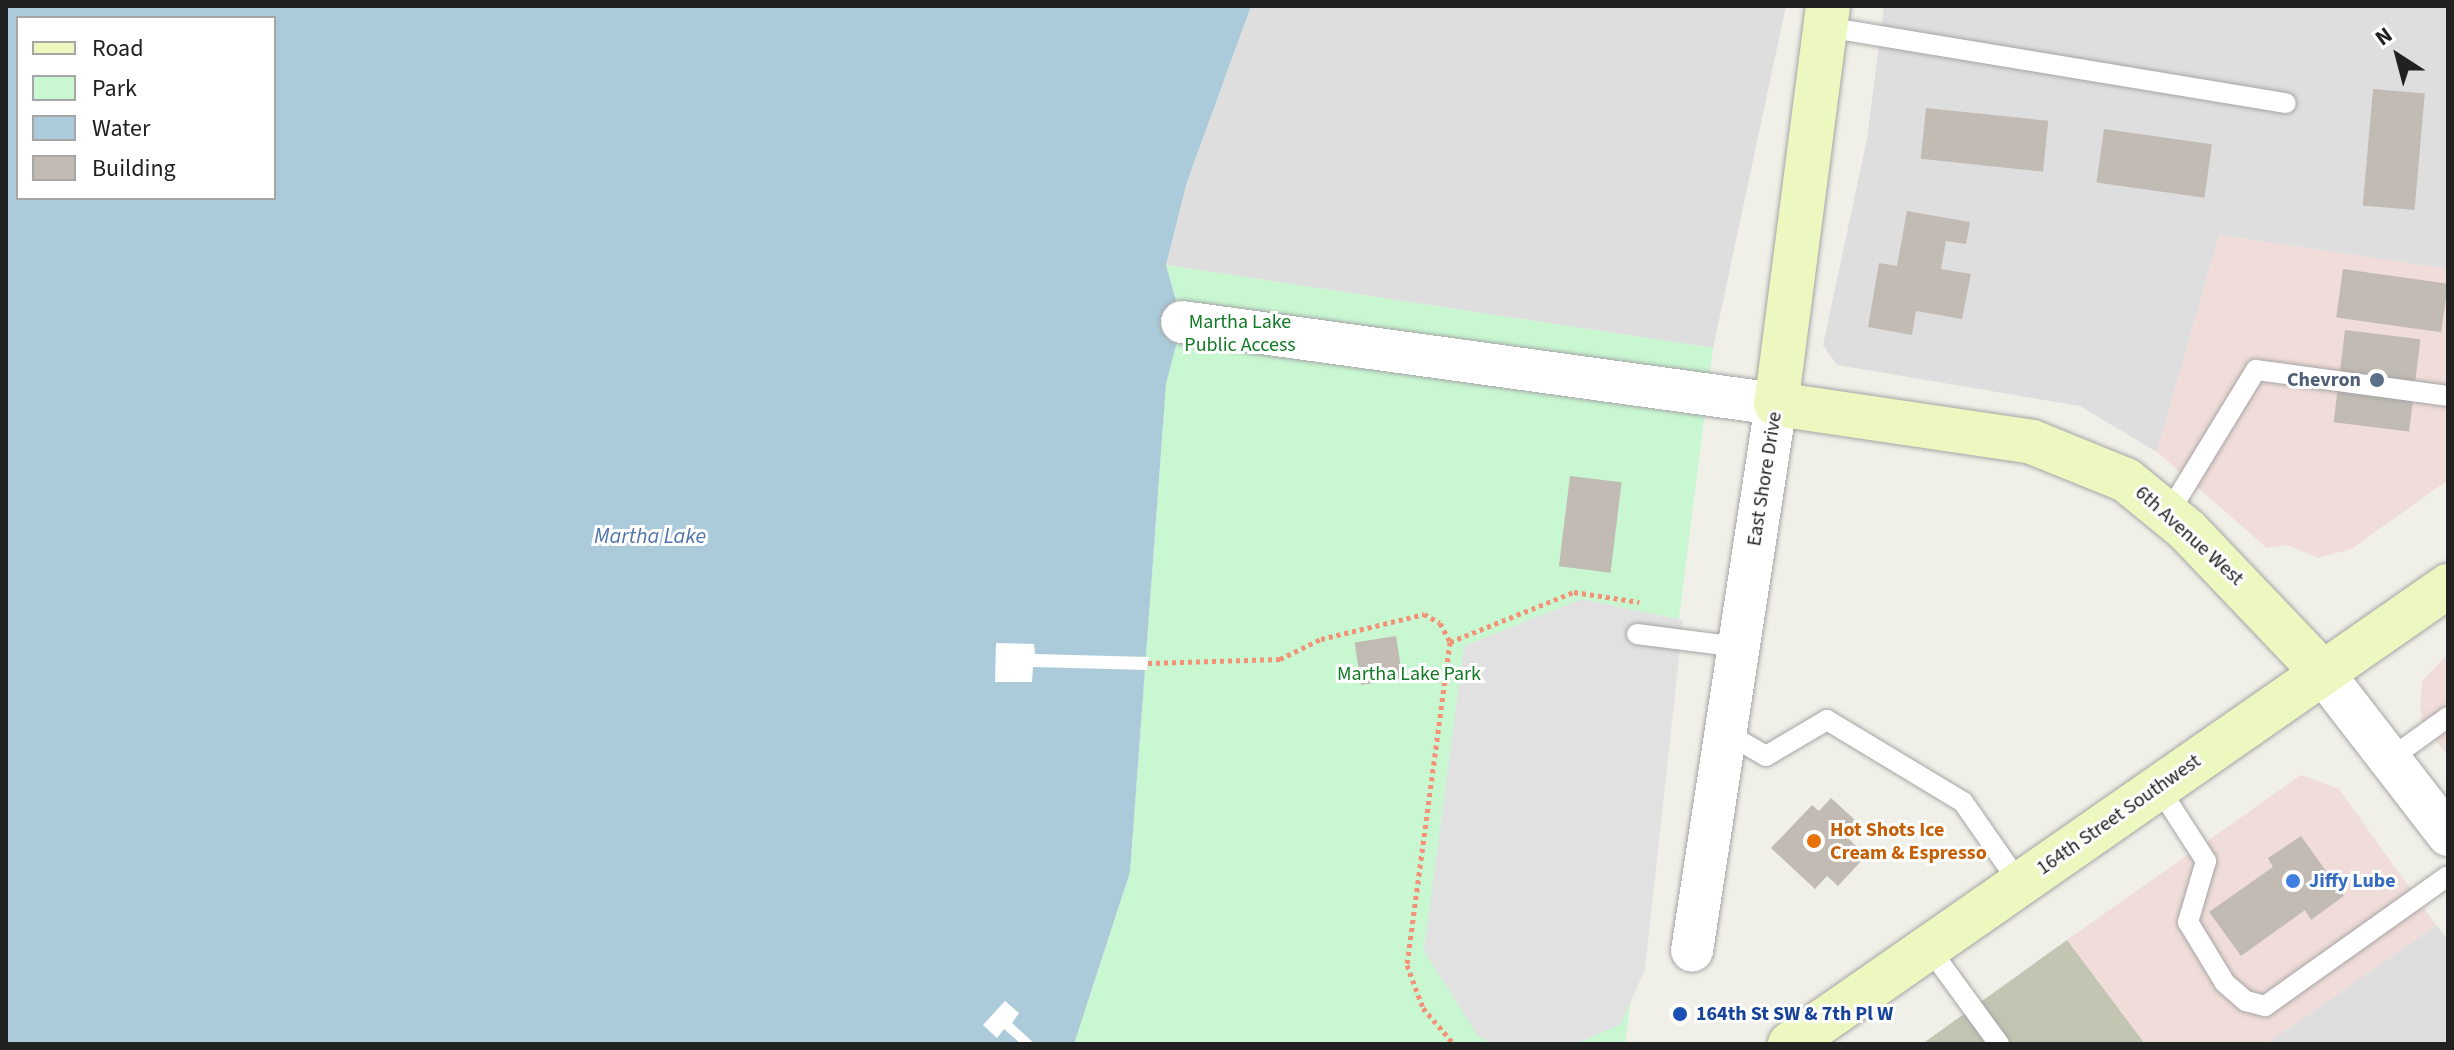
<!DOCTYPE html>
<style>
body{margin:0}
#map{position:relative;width:2454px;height:1050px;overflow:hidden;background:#f0efe8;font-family:"Source Sans 3",sans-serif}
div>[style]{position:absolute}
.residential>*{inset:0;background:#dfdede}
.commercial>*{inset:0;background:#f0dcd8}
.construction>*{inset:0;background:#c3c5b3}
.park>*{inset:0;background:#c8f7d2}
.parking>*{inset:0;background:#e1e1e1}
.water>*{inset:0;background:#abcbdb}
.pier>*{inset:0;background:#fff}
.building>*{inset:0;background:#c1bbb4;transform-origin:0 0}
.path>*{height:5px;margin-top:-2.5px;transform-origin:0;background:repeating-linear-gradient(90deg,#f39277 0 4px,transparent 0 8px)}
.roads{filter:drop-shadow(0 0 2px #a5a5a5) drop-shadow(0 0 2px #a5a5a5)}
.lane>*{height:20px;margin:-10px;padding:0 10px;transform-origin:10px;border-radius:10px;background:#fff}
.street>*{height:42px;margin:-21px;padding:0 21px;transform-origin:21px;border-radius:21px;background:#fff}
.secondary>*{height:44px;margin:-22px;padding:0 22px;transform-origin:22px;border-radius:22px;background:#edf7c0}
.dots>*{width:22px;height:22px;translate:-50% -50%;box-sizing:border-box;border:4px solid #fff;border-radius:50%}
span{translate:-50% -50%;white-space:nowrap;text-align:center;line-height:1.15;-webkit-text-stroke:6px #fff;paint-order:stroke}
.park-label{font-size:20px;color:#127b27}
.service-label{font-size:20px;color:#4e5e75;font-weight:700}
.right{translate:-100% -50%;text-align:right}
.street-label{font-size:20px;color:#212121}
.food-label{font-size:20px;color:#c56008;font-weight:700}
.left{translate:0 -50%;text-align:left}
.shop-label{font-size:20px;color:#366cbe;font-weight:700}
.transit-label{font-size:20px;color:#164399;font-weight:700}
.water-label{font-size:22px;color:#5174ac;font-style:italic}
.frame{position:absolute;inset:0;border:8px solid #212121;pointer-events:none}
.legend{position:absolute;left:16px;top:16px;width:260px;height:184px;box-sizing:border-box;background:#fff;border:2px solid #a6a6a6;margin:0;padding:10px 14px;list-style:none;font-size:24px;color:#212121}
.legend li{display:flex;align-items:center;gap:16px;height:40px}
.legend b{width:40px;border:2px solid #a6a6a6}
.north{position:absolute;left:2358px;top:16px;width:80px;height:80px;-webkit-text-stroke:6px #fff;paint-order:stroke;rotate:324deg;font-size:22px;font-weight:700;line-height:32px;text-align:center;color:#212121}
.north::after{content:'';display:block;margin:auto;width:28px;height:36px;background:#212121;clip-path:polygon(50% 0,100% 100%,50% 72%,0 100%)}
</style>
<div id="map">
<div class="residential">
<i style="clip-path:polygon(1251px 6px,1786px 6px,1713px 348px,1166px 265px,1187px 182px)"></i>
<i style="clip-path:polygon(1884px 6px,2448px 6px,2448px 269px,2219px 235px,2157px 452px,2080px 406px,1837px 365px,1823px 345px,1867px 139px)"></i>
<i style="clip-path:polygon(2436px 925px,2448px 939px,2448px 1044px,2266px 1044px)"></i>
</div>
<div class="commercial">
<i style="clip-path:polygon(2219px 235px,2448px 269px,2448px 480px,2351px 549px,2318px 558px,2287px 545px,2267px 548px,2157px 452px)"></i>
<i style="clip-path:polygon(2448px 654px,2448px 756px,2422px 723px,2420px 705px,2423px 680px)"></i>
<i style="clip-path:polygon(2301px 775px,2339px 789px,2436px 925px,2266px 1044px,2145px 1044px,2067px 940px)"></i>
</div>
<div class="construction">
<i style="clip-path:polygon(2067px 940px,2145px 1044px,1922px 1044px)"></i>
</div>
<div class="park">
<i style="clip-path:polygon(1166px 265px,1713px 348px,1625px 1044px,1074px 1044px,1130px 872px,1166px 384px,1182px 322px)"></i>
</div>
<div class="parking">
<i style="clip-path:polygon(1582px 599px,1683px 620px,1645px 969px,1621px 1024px,1576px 1044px,1492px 1044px,1478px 1036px,1424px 951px,1464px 646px)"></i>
</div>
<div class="water">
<i style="clip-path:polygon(evenodd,6px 6px,1251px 6px,1187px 182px,1166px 265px,1182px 322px,1166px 384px,1130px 872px,1074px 1044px,6px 1044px,6px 6px,18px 18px,274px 18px,274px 198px,18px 198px,18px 18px)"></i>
</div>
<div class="pier">
<i style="clip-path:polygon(996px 643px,1034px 644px,1035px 654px,1149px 657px,1147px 670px,1033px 667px,1032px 682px,995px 682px)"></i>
<i style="clip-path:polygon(1005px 1001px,1019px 1013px,1012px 1023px,1035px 1044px,1021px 1044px,1004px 1029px,997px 1038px,983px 1025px)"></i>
</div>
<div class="building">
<i style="left:2373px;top:89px;width:52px;height:117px;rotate:5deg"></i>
<i style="left:1926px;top:108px;width:123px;height:51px;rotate:6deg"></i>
<i style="left:2104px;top:129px;width:109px;height:54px;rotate:8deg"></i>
<i style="clip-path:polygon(1907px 211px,1970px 222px,1966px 244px,1946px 241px,1941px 269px,1971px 274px,1962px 319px,1916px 311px,1912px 335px,1868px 327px,1879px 263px,1897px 266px)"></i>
<i style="left:2343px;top:269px;width:106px;height:49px;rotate:8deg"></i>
<i style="left:2345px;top:330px;width:76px;height:93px;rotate:7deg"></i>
<i style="left:1570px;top:476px;width:52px;height:91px;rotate:7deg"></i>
<i style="left:1396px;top:636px;width:43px;height:42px;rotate:81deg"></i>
<i style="clip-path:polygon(1831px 798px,1855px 820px,1843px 833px,1866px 856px,1838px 886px,1827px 876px,1815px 889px,1771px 848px,1812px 805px,1819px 811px)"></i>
<i style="clip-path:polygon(2301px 836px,2344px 896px,2311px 920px,2305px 910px,2241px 956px,2209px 912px,2273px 867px,2268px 858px)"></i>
</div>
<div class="path">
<i style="left:1450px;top:642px;width:134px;rotate:-22deg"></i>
<i style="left:1574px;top:592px;width:66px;rotate:8.7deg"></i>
<i style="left:1148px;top:663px;width:132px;rotate:-1.7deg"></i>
<i style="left:1280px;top:659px;width:46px;rotate:-26deg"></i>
<i style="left:1321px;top:639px;width:106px;rotate:-13.6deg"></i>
<i style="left:1424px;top:614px;width:18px;rotate:29deg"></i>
<i style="left:1440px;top:623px;width:21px;rotate:62deg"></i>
<i style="left:1450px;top:642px;width:326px;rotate:97.6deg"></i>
<i style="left:1407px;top:965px;width:46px;rotate:69.6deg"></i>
<i style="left:1423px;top:1008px;width:48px;rotate:49.3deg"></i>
</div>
<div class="roads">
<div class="lane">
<i style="left:1826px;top:27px;width:466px;rotate:9.4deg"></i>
<i style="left:2168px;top:514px;width:169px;rotate:-58.6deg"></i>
<i style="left:2256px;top:370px;width:194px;rotate:7.7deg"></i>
<i style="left:1637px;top:634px;width:103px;rotate:7.3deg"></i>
<i style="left:1726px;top:733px;width:46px;rotate:29.9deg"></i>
<i style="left:1766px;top:756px;width:71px;rotate:-30.5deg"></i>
<i style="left:1827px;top:720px;width:159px;rotate:31.1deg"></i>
<i style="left:1963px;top:802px;width:100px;rotate:55.2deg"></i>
<i style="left:2391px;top:758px;width:70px;rotate:-35.7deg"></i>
<i style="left:2159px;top:788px;width:87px;rotate:57.2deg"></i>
<i style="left:2206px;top:861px;width:64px;rotate:106.4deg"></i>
<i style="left:2188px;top:922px;width:71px;rotate:58.8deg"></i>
<i style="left:2225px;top:983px;width:28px;rotate:41deg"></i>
<i style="left:2246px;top:1001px;width:20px;rotate:15deg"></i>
<i style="left:2265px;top:1006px;width:224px;rotate:-35.4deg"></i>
<i style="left:1929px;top:948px;width:119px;rotate:53.9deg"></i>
</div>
<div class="street">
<i style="left:1182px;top:322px;width:600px;rotate:7.86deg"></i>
<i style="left:1776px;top:404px;width:553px;rotate:98.73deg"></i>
<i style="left:2323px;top:673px;width:205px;rotate:52.3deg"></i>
</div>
<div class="secondary">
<i style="left:1828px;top:6px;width:401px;rotate:97.4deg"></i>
<i style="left:1776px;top:404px;width:259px;rotate:8.4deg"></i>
<i style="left:2032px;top:442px;width:101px;rotate:22deg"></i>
<i style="left:2126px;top:480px;width:79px;rotate:39.3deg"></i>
<i style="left:2187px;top:530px;width:197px;rotate:46.4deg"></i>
<i style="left:1790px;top:1044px;width:802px;rotate:-34.84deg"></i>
</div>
</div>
<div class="dots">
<i style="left:2377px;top:380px;background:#5c6f8a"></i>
<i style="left:1814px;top:841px;background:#e8710a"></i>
<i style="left:2293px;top:881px;background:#3f7fe0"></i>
<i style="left:1680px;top:1014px;background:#1a4fb4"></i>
</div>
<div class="park-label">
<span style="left:1240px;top:334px">Martha Lake<br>Public Access</span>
<span style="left:1409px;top:674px">Martha Lake Park</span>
</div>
<div class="service-label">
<span class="right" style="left:2361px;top:380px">Chevron</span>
</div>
<div class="street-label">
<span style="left:1765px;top:479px;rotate:-81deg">East Shore Drive</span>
<span style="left:2189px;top:536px;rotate:42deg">6th Avenue West</span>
<span style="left:2119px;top:815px;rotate:-35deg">164th Street Southwest</span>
</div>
<div class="food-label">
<span class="left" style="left:1830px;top:842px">Hot Shots Ice<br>Cream &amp; Espresso</span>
</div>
<div class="shop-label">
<span class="left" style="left:2309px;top:881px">Jiffy Lube</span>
</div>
<div class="transit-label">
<span class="left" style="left:1696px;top:1014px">164th St SW &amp; 7th Pl W</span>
</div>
<div class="water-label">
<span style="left:650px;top:537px">Martha Lake</span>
</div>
<div class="frame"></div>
<ul class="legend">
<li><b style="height:10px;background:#edf7c0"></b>Road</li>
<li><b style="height:22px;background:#c8f7d2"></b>Park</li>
<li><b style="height:22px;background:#abcbdb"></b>Water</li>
<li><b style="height:22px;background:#c1bbb4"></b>Building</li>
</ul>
<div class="north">N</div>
</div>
